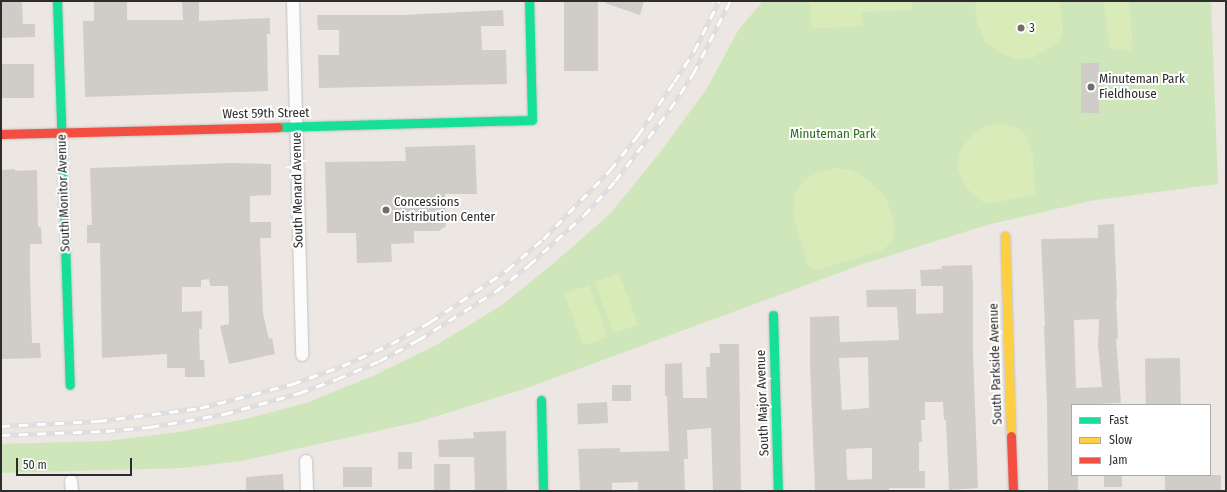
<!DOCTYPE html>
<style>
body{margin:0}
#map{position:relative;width:1227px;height:492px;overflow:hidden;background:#ece7e2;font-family:"Fira Sans Condensed",sans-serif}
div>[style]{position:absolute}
.green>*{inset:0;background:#cee6ba}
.pitch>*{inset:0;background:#d9ebb8;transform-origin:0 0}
.building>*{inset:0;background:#d0cdc9;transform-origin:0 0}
.roads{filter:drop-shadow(0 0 1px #c5c4c3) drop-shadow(0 0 1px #c5c4c3)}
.street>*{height:12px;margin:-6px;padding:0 6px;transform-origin:6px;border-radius:6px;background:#fcfbfb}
.fast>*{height:9px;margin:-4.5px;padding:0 4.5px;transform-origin:4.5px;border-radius:4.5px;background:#16e098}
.slow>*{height:9px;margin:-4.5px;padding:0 4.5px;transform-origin:4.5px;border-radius:4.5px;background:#ffcf43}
.jam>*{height:9px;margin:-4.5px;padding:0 4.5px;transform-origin:4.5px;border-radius:4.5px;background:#f24e42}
.rail>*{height:4.5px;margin-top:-2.25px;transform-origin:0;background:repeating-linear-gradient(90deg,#fff 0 9px,#dedee0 0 18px);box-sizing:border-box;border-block:1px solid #dedee0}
.dots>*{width:11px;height:11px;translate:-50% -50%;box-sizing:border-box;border:2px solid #fff;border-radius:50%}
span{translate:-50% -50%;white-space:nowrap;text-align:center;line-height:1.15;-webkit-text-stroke:4px #fff;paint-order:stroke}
.poi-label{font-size:13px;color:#2d2d2d}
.left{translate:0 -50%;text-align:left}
.street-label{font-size:13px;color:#2d2d2d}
.park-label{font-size:13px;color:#2b6e18}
.frame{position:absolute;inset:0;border:2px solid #2d2d2d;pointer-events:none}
.legend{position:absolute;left:1071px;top:404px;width:140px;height:72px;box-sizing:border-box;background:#fff;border:1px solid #ababab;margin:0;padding:5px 7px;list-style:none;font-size:12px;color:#2d2d2d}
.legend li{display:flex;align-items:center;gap:8px;height:20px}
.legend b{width:20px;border:1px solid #ababab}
.scale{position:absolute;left:16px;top:458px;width:116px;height:18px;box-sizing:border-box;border:2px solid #2d2d2d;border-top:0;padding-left:5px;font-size:12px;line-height:14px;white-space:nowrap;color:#2d2d2d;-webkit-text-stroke:3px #fff;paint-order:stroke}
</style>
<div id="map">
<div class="green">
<i style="clip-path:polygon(763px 1px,1211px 1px,1218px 184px,1090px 201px,987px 225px,863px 264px,527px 388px,418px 422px,241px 461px,183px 468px,1px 473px,1px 444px,107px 441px,180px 432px,245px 419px,306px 403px,375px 375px,438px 344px,502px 305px,555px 262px,610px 214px,658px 155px,706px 90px,739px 29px)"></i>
</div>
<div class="pitch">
<i style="clip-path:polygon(810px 1px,912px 1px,912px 10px,862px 12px,863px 26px,812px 29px)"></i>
<i style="clip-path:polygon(976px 1px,1060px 1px,1063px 31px,1059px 41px,1033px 58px,1016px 59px,999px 53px,985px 41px,978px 25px,975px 8px)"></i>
<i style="clip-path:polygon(1103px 1px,1129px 1px,1133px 51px,1110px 48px)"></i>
<i style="clip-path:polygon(1001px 124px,1016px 127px,1027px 136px,1033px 156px,1035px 194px,993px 203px,983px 202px,973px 195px,963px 183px,957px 166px,961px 150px,971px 136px,985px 126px)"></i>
<i style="clip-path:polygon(837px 168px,853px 171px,866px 179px,878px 189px,887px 201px,892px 214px,895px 229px,892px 241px,883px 250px,817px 270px,807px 264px,793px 212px,794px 201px,797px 189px,806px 179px,819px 172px)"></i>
<i style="left:619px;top:273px;width:55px;height:26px;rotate:70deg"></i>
<i style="left:589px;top:285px;width:55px;height:26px;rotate:70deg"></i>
</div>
<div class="building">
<i style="clip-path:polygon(1px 1px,22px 1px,23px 24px,35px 24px,35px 37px,1px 38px)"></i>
<i style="clip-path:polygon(94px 1px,127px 1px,127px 20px,183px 20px,182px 1px,199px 1px,199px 21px,270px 18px,270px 34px,267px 34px,268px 91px,85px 97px,83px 21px,94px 21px)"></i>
<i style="left:564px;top:1px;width:34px;height:70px"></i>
<i style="clip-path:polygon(605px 1px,644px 1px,640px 15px,605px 3px)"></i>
<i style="clip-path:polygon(503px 10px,504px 26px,481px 26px,482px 50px,506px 50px,507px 84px,319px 88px,318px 55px,339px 55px,339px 30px,318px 30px,317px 15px,402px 15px)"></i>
<i style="left:1081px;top:63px;width:18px;height:50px"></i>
<i style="left:1px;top:64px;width:33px;height:34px"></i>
<i style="clip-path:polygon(475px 145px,477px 194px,445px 194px,446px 226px,439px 231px,414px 231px,414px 243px,391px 244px,392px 262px,357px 263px,356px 233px,327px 233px,325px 162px,406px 161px,405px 147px)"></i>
<i style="clip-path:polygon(232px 163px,271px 164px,271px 195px,250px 196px,250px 222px,271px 222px,271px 238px,260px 238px,263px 313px,269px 339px,272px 338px,275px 354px,229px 364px,220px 326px,229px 324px,228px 286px,210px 286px,209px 279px,201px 280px,201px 287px,182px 287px,182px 312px,202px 311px,202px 329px,199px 329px,200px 360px,204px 360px,205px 377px,185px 377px,185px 368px,167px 368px,167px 354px,102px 358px,100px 243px,87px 243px,87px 225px,92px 225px,90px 168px)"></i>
<i style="clip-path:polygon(15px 169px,15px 171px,37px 170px,38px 227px,41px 227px,42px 244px,30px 244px,30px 276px,32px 343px,40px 343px,41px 358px,1px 359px,1px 170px)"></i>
<i style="clip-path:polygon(evenodd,1114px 224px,1117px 299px,1116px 299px,1118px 339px,1116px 339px,1121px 403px,1072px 405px,1072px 475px,1078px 475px,1078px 490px,1048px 490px,1047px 406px,1044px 326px,1045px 326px,1041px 239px,1098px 238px,1098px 225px,1114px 224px,1099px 319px,1098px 345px,1102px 387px,1076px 388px,1074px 320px,1099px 319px)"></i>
<i style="clip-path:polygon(evenodd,972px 265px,973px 288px,973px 353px,978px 488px,949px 490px,946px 421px,944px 419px,943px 402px,925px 402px,925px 420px,921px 420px,922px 442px,919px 442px,919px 471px,925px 471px,925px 488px,889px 488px,889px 491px,815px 491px,810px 363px,810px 317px,839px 316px,840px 342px,899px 340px,897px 307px,867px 307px,866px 290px,916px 289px,916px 314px,943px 313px,943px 286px,921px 286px,920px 270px,942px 269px,942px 266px,972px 265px,868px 357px,869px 408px,842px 410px,839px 358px,868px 357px,972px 265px,872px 448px,872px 479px,849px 480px,847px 479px,846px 449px,872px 448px)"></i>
<i style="clip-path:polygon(719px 344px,739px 344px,741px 491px,713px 491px,711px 428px,687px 430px,688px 459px,684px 459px,685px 491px,638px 491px,638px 482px,612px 483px,612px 491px,580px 491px,578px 449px,620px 448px,620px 452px,669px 451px,667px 396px,665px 396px,665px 364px,682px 363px,683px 398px,707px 398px,706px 367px,710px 367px,710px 353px,720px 353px)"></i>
<i style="left:1180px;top:358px;width:47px;height:35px;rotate:89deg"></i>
<i style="left:631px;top:385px;width:16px;height:19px;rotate:90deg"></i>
<i style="left:607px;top:402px;width:21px;height:30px;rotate:87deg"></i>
<i style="clip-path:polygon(506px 431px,507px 491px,475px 491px,474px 457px,439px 457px,438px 440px,474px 438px,473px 432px)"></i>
<i style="left:412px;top:452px;width:17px;height:14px;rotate:90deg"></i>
<i style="left:450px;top:464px;width:27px;height:16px;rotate:90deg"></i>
<i style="left:372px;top:467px;width:20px;height:29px;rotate:90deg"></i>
<i style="clip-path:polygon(283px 474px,284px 491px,246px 491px,246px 477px)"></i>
<i style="left:1104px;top:475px;width:18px;height:12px"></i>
<i style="left:1165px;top:475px;width:56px;height:16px"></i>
</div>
<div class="roads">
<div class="street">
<i style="left:293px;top:1px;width:354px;rotate:88.5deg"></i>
<i style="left:306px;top:461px;width:30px;rotate:88deg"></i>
<i style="left:71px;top:481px;width:10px;rotate:84deg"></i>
</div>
<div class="fast">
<i style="left:57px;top:1px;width:384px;rotate:88.1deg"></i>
<i style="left:278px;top:127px;width:254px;rotate:-1.6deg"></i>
<i style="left:532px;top:120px;width:119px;rotate:-91.4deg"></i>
<i style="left:773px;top:315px;width:176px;rotate:88.4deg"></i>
<i style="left:541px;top:400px;width:91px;rotate:88.7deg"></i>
</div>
<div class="slow">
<i style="left:1005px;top:236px;width:200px;rotate:88.3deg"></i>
</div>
<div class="jam">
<i style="left:1px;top:134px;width:277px;rotate:-1.4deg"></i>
<i style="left:1011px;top:436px;width:55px;rotate:87.9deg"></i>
</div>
</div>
<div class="rail">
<i style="left:1px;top:426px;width:97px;rotate:-3deg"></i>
<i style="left:98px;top:421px;width:103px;rotate:-7.3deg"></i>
<i style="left:200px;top:408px;width:95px;rotate:-14.6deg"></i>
<i style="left:292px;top:384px;width:53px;rotate:-19.8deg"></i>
<i style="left:342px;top:366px;width:54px;rotate:-24.2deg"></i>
<i style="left:391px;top:344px;width:45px;rotate:-29.4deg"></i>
<i style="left:430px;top:322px;width:93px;rotate:-34deg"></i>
<i style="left:507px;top:270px;width:48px;rotate:-40.7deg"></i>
<i style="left:543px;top:239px;width:96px;rotate:-45.8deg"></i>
<i style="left:610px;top:170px;width:45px;rotate:-51.3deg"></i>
<i style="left:638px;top:135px;width:64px;rotate:-55.8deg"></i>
<i style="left:674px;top:82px;width:37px;rotate:-57deg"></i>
<i style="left:694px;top:51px;width:56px;rotate:-63.4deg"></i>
<i style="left:1px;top:435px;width:105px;rotate:-2.2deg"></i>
<i style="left:106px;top:431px;width:44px;rotate:-5.2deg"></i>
<i style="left:150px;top:427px;width:75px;rotate:-10deg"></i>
<i style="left:224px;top:414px;width:78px;rotate:-15.6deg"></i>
<i style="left:299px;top:393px;width:40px;rotate:-20.2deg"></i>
<i style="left:337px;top:379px;width:46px;rotate:-23.2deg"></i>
<i style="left:379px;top:361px;width:44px;rotate:-28.3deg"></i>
<i style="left:418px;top:340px;width:92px;rotate:-32.1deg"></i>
<i style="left:496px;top:291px;width:42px;rotate:-38.2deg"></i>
<i style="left:529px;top:265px;width:74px;rotate:-42.3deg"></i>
<i style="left:584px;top:215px;width:46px;rotate:-47.6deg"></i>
<i style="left:615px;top:181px;width:91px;rotate:-52.6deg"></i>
<i style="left:670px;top:109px;width:42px;rotate:-56.7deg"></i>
<i style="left:693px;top:74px;width:82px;rotate:-63.1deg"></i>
</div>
<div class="dots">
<i style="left:1021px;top:28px;background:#706e6c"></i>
<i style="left:1091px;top:87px;background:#706e6c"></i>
<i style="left:386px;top:210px;background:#706e6c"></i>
</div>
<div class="poi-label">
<span class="left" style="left:1029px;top:28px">3</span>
<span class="left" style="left:1099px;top:87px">Minuteman Park<br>Fieldhouse</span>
<span class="left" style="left:394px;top:210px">Concessions<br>Distribution Center</span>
</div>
<div class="street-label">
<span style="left:266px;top:114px;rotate:-1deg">West 59th Street</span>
<span style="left:298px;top:190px;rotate:-91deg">South Menard Avenue</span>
<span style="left:64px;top:193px;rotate:-92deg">South Monitor Avenue</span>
<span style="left:996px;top:364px;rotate:-92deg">South Parkside Avenue</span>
<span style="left:763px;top:403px;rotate:-92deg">South Major Avenue</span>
</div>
<div class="park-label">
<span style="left:833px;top:134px">Minuteman Park</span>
</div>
<div class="frame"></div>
<ul class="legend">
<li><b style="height:5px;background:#16e098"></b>Fast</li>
<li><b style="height:5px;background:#ffcf43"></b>Slow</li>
<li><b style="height:5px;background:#f24e42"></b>Jam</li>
</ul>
<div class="scale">50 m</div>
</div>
